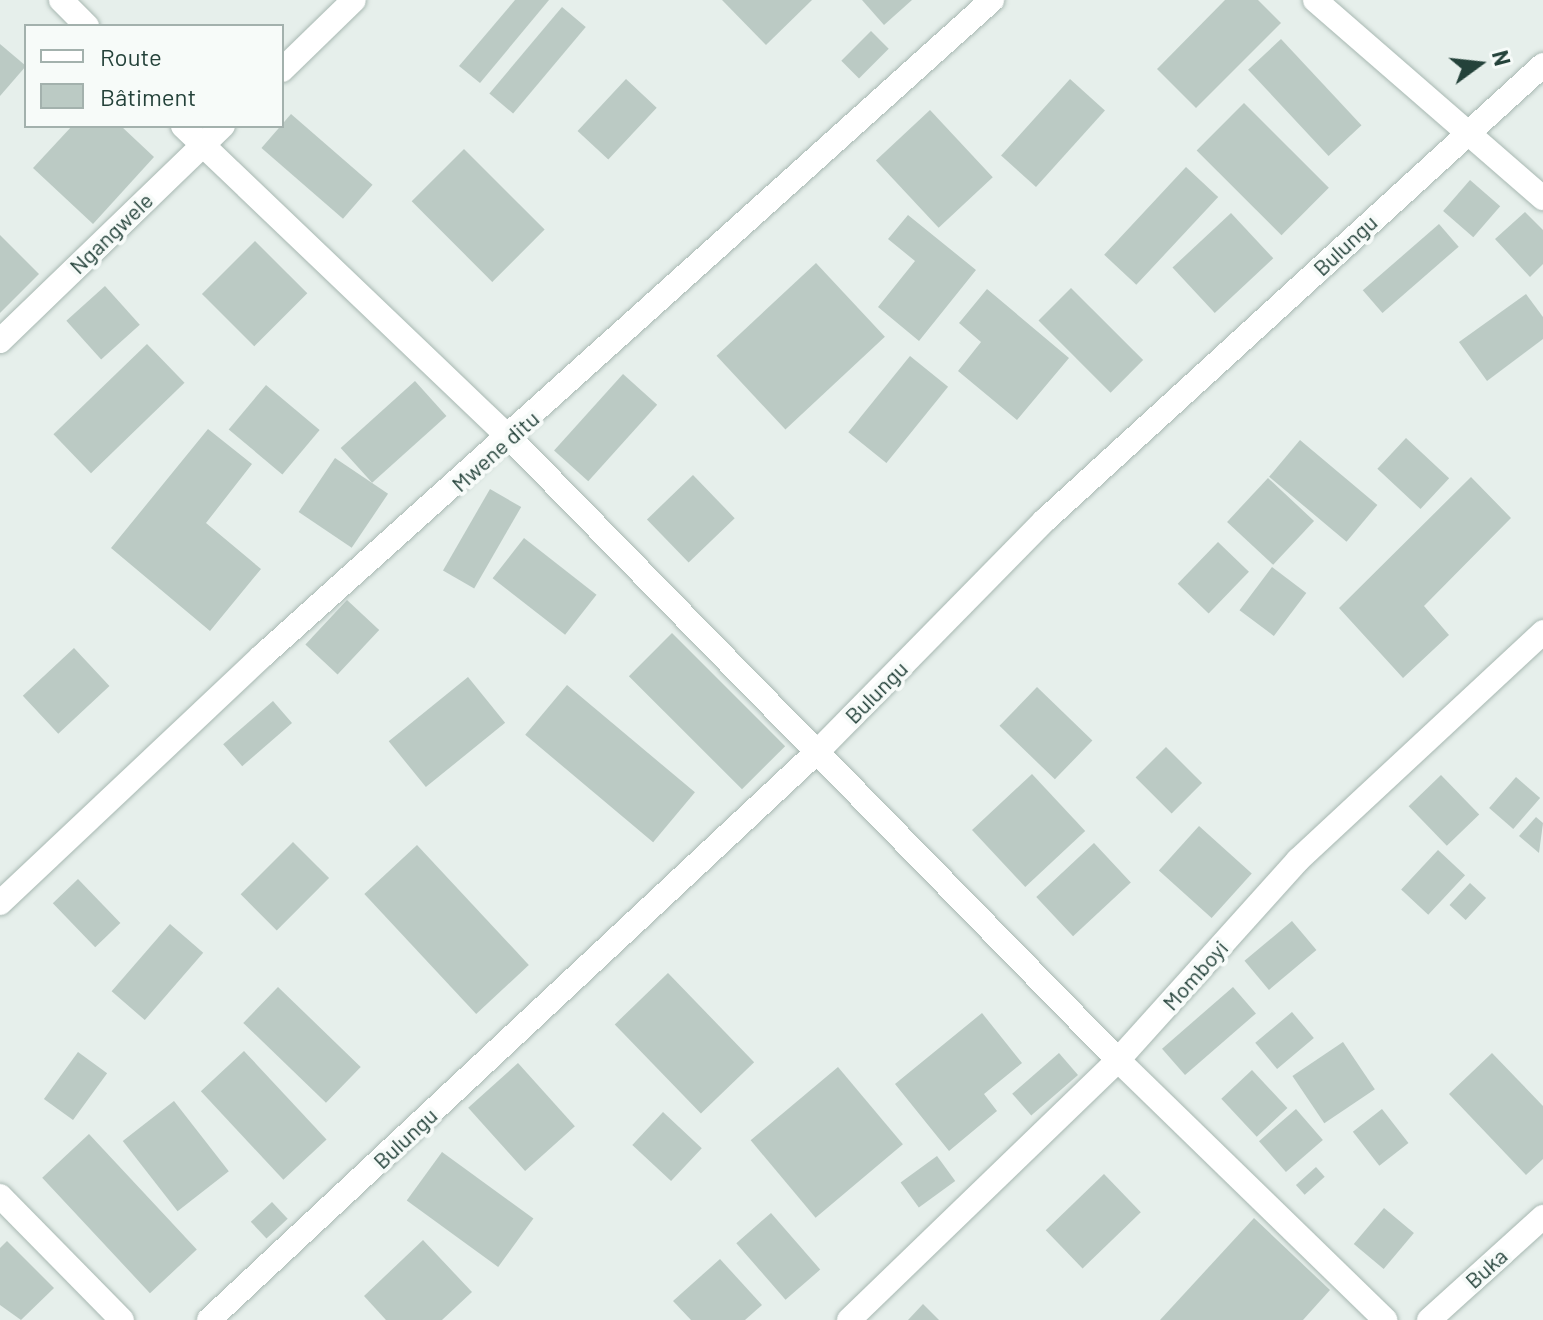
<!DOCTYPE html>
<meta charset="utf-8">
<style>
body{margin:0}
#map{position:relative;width:1543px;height:1320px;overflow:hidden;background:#e6efeb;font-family:Barlow,sans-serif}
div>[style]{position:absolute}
.building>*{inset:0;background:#bbcac4;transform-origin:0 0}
.roads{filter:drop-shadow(0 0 2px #a8b8b2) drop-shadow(0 0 2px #a8b8b2)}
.street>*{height:24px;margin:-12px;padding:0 12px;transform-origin:12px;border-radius:12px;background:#fff}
span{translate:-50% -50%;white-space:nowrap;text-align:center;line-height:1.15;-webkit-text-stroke:8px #f7fbf9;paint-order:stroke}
.street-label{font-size:22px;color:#24423a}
.legend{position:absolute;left:24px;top:24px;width:260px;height:104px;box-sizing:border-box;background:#f7fbf9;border:2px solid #a3b1ad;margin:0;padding:10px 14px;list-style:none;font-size:24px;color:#24423a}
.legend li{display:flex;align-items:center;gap:16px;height:40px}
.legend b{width:40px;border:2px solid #a3b1ad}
.north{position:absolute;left:1439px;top:24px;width:80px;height:80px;-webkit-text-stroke:6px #f7fbf9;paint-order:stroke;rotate:75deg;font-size:22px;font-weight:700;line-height:32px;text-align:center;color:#24423a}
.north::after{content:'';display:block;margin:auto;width:28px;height:36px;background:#24423a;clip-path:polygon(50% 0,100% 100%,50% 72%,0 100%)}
</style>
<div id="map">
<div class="building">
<i style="clip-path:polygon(515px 0,549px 0,480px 83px,459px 66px)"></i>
<i style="clip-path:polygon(722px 0,812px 0,766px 45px)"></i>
<i style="clip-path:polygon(862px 0,912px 0,884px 25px)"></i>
<i style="clip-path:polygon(1225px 0,1258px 0,1281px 23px,1196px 108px,1157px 69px)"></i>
<i style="left:562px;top:7px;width:31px;height:113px;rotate:40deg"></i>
<i style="left:871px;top:31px;width:25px;height:42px;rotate:45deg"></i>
<i style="left:1281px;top:39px;width:118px;height:45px;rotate:47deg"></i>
<i style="clip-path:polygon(0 44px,26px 66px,0 96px)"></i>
<i style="left:626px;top:79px;width:42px;height:71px;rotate:43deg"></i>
<i style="left:1070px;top:79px;width:47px;height:103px;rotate:42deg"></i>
<i style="left:1244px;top:103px;width:120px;height:67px;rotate:45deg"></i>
<i style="left:930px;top:110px;width:92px;height:74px;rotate:47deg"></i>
<i style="left:291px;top:114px;width:108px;height:45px;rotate:41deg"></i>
<i style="clip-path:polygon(72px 126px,121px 126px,154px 157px,93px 224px,33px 168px)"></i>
<i style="left:464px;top:149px;width:114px;height:74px;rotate:45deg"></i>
<i style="left:1186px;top:167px;width:44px;height:120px;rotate:43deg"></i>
<i style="left:1470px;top:180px;width:40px;height:41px;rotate:41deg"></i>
<i style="clip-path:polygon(1525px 212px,1543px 230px,1543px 264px,1530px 277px,1495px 239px)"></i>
<i style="left:1231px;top:213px;width:62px;height:80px;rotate:47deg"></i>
<i style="clip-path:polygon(908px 215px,976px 270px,919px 341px,878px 307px,915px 261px,888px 239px)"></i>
<i style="left:1439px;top:224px;width:30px;height:101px;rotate:49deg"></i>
<i style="clip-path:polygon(0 235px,39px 274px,0 313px)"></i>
<i style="left:255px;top:241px;width:74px;height:75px;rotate:45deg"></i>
<i style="left:816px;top:263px;width:101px;height:136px;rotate:47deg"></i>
<i style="left:105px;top:286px;width:52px;height:52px;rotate:48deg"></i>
<i style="left:1071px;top:288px;width:102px;height:46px;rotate:45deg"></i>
<i style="clip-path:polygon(987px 289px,1069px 358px,1017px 420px,958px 371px,981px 342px,959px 323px)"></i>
<i style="clip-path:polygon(1526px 294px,1543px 317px,1543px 339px,1487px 381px,1459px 342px)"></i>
<i style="left:147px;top:344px;width:54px;height:130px;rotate:46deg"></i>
<i style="left:910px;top:356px;width:49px;height:98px;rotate:39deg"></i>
<i style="left:623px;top:374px;width:46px;height:103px;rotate:42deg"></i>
<i style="left:415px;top:381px;width:47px;height:100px;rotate:48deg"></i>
<i style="left:266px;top:385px;width:70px;height:58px;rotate:40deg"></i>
<i style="clip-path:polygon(208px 429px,252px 464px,206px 523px,261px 569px,210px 631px,111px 548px)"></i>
<i style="left:1406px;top:438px;width:59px;height:42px;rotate:43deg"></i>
<i style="left:1300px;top:440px;width:101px;height:48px;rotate:40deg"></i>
<i style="left:335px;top:458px;width:64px;height:65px;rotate:34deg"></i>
<i style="left:693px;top:475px;width:60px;height:64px;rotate:46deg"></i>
<i style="clip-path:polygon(1471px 477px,1511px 518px,1424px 606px,1449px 635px,1403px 678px,1339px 608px)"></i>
<i style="left:1268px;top:478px;width:63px;height:60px;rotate:43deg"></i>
<i style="left:490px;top:489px;width:36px;height:94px;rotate:30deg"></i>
<i style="left:524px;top:538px;width:92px;height:51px;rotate:38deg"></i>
<i style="left:1218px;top:542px;width:43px;height:58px;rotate:44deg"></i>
<i style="left:1272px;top:567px;width:43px;height:54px;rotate:37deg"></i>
<i style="left:347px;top:600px;width:44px;height:61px;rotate:43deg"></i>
<i style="left:672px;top:633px;width:160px;height:61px;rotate:45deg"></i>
<i style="left:74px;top:648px;width:52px;height:70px;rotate:47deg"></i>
<i style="left:468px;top:677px;width:59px;height:102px;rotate:51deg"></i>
<i style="left:567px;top:685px;width:167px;height:65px;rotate:40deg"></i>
<i style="left:1037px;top:687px;width:77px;height:54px;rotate:44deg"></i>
<i style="left:273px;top:701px;width:29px;height:66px;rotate:49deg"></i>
<i style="left:1166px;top:747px;width:51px;height:43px;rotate:45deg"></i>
<i style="left:1032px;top:774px;width:78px;height:82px;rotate:47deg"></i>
<i style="left:1441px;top:775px;width:55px;height:45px;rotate:46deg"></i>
<i style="left:1516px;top:777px;width:32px;height:41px;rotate:41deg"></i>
<i style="clip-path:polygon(1536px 817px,1543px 823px,1539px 853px,1519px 836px)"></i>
<i style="left:1199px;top:826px;width:71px;height:60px;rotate:42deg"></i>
<i style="left:293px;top:842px;width:51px;height:74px;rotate:45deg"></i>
<i style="left:1094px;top:843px;width:54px;height:79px;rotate:47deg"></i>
<i style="left:417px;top:845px;width:164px;height:72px;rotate:47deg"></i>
<i style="left:1438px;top:850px;width:37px;height:54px;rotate:43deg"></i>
<i style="left:78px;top:879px;width:61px;height:35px;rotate:46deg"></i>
<i style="left:1470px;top:883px;width:22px;height:30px;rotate:43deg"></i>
<i style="left:1292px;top:921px;width:38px;height:62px;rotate:50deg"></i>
<i style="left:170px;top:924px;width:44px;height:89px;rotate:41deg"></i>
<i style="left:668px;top:973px;width:124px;height:74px;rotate:46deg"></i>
<i style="left:278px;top:987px;width:115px;height:50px;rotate:44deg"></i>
<i style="left:1233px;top:987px;width:35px;height:94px;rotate:49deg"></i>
<i style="left:1292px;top:1012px;width:34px;height:48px;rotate:50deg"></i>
<i style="clip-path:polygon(982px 1013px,1022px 1063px,984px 1094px,997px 1111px,949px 1151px,895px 1084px)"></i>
<i style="left:1343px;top:1042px;width:57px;height:61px;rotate:56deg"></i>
<i style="left:244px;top:1051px;width:121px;height:59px;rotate:47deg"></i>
<i style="left:78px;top:1052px;width:36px;height:58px;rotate:36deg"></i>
<i style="left:1059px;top:1053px;width:29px;height:62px;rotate:49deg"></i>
<i style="clip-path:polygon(1492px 1053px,1543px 1106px,1543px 1159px,1526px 1175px,1449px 1094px)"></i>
<i style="left:518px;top:1063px;width:85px;height:67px;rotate:48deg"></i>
<i style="left:838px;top:1067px;width:101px;height:114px;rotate:50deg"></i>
<i style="left:1252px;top:1070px;width:52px;height:42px;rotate:47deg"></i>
<i style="left:174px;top:1101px;width:89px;height:65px;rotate:52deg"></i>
<i style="left:1296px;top:1109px;width:41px;height:49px;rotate:49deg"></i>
<i style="left:1382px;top:1109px;width:43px;height:37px;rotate:52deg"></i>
<i style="left:663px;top:1112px;width:53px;height:45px;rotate:43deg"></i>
<i style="left:89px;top:1134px;width:158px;height:64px;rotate:47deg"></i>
<i style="left:442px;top:1152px;width:113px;height:60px;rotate:36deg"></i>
<i style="left:937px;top:1156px;width:31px;height:45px;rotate:54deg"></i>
<i style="left:1316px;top:1167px;width:13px;height:27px;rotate:48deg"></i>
<i style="left:1104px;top:1174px;width:53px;height:81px;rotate:46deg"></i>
<i style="left:272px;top:1202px;width:23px;height:29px;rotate:47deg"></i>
<i style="left:1384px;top:1208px;width:39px;height:47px;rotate:40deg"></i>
<i style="left:771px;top:1213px;width:75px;height:46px;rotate:49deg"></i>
<i style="clip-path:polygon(1254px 1218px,1330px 1290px,1303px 1320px,1160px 1320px)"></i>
<i style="clip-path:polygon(423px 1240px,472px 1292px,442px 1320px,386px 1320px,364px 1296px)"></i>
<i style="clip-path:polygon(7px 1241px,54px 1288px,21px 1320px,0 1305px,0 1248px)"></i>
<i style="clip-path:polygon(720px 1259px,762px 1305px,745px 1320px,691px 1320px,673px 1301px)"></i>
<i style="clip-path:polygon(923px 1304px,939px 1320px,908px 1320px)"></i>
</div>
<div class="roads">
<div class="street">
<i style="left:61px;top:0;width:37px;rotate:45deg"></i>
<i style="left:1315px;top:0;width:302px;rotate:41deg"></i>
<i style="left:282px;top:70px;width:100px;rotate:-44.2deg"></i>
<i style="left:183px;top:126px;width:452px;rotate:43.7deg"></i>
<i style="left:510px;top:438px;width:870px;rotate:45.65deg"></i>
<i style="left:1118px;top:1060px;width:373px;rotate:44.2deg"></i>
<i style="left:0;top:341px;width:310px;rotate:-44deg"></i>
<i style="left:0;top:903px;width:359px;rotate:-43.3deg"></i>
<i style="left:261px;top:657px;width:983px;rotate:-41.95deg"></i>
<i style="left:0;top:1196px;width:174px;rotate:45.5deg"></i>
<i style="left:209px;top:1320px;width:836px;rotate:-43.06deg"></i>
<i style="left:820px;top:749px;width:320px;rotate:-45.5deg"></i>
<i style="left:1044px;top:521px;width:676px;rotate:-42.42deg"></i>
<i style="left:849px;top:1320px;width:374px;rotate:-44deg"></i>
<i style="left:1118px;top:1060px;width:269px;rotate:-48deg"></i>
<i style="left:1298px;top:860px;width:335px;rotate:-42.9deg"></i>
<i style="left:1429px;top:1320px;width:154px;rotate:-42.1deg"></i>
</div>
</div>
<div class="street-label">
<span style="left:111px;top:233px;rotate:-44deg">Ngangwele</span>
<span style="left:1345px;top:245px;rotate:-43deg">Bulungu</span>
<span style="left:495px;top:451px;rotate:-42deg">Mwene ditu</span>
<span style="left:876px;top:692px;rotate:-45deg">Bulungu</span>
<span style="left:1195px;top:975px;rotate:-48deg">Momboyi</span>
<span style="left:405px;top:1138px;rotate:-43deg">Bulungu</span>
<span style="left:1486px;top:1268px;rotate:-42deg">Buka</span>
</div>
<ul class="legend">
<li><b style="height:10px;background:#fff"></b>Route</li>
<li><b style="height:22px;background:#bbcac4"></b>Bâtiment</li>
</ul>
<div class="north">N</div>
</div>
